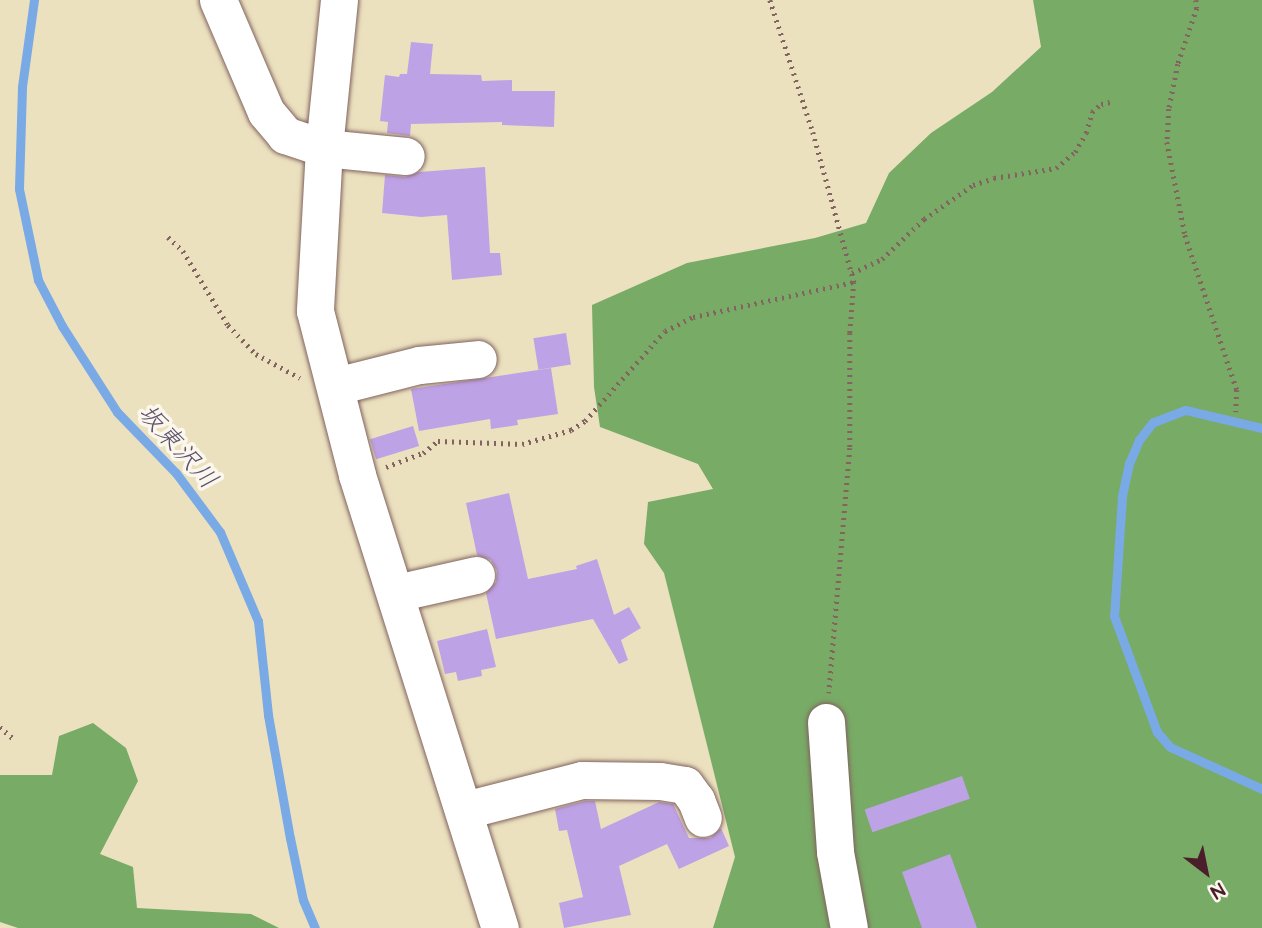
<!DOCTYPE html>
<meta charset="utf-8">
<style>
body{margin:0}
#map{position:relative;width:1262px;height:928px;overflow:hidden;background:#ebe1bf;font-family:"Architects Daughter","Klee One",sans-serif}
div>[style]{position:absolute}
.forest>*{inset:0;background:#78ab66}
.stream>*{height:9px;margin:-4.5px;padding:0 4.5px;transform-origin:4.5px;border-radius:4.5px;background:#7aaae5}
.building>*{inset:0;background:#bea2e6;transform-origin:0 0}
.path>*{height:4.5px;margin-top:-2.25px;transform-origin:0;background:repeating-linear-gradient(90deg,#82635f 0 2px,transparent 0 7px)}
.roads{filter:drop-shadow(0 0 2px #82635f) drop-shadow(0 0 2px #82635f)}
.minor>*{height:37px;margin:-18.5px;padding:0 18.5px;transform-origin:18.5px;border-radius:18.5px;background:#fff}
span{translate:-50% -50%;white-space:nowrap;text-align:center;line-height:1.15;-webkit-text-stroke:7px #fbf7ec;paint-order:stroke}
.water-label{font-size:26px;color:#5b506c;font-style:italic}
.north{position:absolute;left:1171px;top:837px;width:70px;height:70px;-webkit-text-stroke:5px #fbf7ec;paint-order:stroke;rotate:148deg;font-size:19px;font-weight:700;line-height:28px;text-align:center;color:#4a1f2b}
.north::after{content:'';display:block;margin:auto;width:24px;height:32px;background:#4a1f2b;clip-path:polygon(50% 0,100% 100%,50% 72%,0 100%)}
</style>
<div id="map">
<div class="forest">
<i style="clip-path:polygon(1033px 0,1262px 0,1262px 928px,713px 928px,735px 857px,664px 573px,644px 544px,648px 502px,713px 489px,698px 464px,600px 427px,594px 387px,592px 305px,687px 263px,815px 238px,866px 223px,889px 173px,931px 133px,992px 92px,1041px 47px)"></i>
<i style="clip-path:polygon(93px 723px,126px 748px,138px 781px,100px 854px,133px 867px,137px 908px,251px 914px,279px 928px,18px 928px,0 922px,0 775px,52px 775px,59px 736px)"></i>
</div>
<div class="stream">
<i style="left:34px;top:0;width:88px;rotate:97.9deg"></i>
<i style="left:22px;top:87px;width:102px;rotate:91.7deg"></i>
<i style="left:19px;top:189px;width:93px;rotate:78.2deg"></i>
<i style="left:38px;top:280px;width:52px;rotate:62.4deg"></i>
<i style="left:62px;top:326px;width:102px;rotate:57.4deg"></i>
<i style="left:117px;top:412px;width:85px;rotate:46deg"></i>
<i style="left:176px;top:473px;width:74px;rotate:53.3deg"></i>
<i style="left:220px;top:532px;width:97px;rotate:66.9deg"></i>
<i style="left:258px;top:621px;width:95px;rotate:83.9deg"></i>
<i style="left:268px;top:715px;width:125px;rotate:79.9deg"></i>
<i style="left:290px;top:838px;width:63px;rotate:78.2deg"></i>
<i style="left:303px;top:900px;width:30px;rotate:67deg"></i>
<i style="left:1262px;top:428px;width:79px;rotate:-166.8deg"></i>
<i style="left:1185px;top:410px;width:34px;rotate:159deg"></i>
<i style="left:1153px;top:422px;width:23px;rotate:128deg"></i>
<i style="left:1139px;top:440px;width:25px;rotate:113deg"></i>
<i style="left:1129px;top:463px;width:35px;rotate:102deg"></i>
<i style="left:1122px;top:497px;width:119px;rotate:93.8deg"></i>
<i style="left:1114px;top:616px;width:124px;rotate:69.7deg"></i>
<i style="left:1157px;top:732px;width:20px;rotate:49deg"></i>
<i style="left:1170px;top:747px;width:101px;rotate:24.5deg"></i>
</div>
<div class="building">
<i style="clip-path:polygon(411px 42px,433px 44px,430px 74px,481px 75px,482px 81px,512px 80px,512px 91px,555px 91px,554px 127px,502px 125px,502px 122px,411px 124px,410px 136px,387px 133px,388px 122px,380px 121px,385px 75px,399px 77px,400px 74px,407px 74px)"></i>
<i style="clip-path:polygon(485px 167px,490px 253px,500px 253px,502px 275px,452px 280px,447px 215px,421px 217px,382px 213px,385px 175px,405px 177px,419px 172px)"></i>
<i style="left:566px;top:333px;width:32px;height:33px;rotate:81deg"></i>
<i style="clip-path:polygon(551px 368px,558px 414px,517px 420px,518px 425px,491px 429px,490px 419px,419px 431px,411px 389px)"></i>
<i style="left:413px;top:426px;width:21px;height:45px;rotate:73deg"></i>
<i style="clip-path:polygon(509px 493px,528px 579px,577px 569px,576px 566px,597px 559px,614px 615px,629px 607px,641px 628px,621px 640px,628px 660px,619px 664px,593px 619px,496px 639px,486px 593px,496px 582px,497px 571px,491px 560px,477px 555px,466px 503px)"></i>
<i style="clip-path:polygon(487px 629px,496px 667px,481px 670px,482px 676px,458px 681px,456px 672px,445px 674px,437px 641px)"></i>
<i style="left:962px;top:776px;width:24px;height:103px;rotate:71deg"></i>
<i style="clip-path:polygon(585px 801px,595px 801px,601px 829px,659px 802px,673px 804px,689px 838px,710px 838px,721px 828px,729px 846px,679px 869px,667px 844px,619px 866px,631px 915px,564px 928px,559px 903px,583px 897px,567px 830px,559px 831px,555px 809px)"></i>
<i style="clip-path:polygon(950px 854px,977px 928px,922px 928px,902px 872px)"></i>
</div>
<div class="path">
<i style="left:770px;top:0;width:139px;rotate:72deg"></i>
<i style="left:813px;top:132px;width:156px;rotate:74.7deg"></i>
<i style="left:854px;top:282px;width:51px;rotate:94.5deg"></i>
<i style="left:850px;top:333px;width:115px;rotate:90deg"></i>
<i style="left:850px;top:448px;width:246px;rotate:94.9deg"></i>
<i style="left:1196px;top:0;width:8px;rotate:83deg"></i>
<i style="left:1197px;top:8px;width:59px;rotate:108.7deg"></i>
<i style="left:1178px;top:64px;width:46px;rotate:101.3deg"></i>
<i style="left:1169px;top:109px;width:33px;rotate:93deg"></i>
<i style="left:1167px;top:142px;width:95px;rotate:79deg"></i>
<i style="left:1185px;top:235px;width:163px;rotate:71.5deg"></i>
<i style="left:1237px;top:390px;width:22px;rotate:93deg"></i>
<i style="left:168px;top:237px;width:21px;rotate:43deg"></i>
<i style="left:183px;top:251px;width:87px;rotate:58.7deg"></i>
<i style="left:228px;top:325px;width:40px;rotate:46deg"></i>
<i style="left:256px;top:354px;width:50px;rotate:28.6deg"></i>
<i style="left:852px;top:273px;width:33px;rotate:-25deg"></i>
<i style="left:882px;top:259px;width:58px;rotate:-43.6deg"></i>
<i style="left:924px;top:219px;width:60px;rotate:-34.8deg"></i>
<i style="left:973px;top:185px;width:22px;rotate:-18deg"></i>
<i style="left:994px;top:178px;width:63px;rotate:-9.2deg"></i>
<i style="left:1056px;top:168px;width:25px;rotate:-40deg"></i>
<i style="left:1075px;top:152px;width:22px;rotate:-60deg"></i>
<i style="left:1086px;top:133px;width:22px;rotate:-74deg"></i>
<i style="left:1092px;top:112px;width:12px;rotate:-42deg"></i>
<i style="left:1101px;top:104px;width:9px;rotate:-13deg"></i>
<i style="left:386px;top:467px;width:40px;rotate:-21deg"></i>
<i style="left:423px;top:453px;width:19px;rotate:-39deg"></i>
<i style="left:438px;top:441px;width:84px;rotate:2deg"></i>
<i style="left:522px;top:444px;width:51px;rotate:-15.9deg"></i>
<i style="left:571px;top:430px;width:17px;rotate:-33deg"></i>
<i style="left:585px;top:421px;width:120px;rotate:-48.4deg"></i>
<i style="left:665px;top:331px;width:31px;rotate:-27deg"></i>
<i style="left:693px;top:317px;width:165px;rotate:-12.3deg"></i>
<i style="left:0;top:727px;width:18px;rotate:41deg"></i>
</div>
<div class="roads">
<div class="minor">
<i style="left:218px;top:0;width:122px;rotate:66.8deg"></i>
<i style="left:266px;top:112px;width:30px;rotate:50deg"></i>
<i style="left:285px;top:135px;width:41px;rotate:18.4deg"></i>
<i style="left:324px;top:148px;width:82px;rotate:5.6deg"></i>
<i style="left:339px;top:0;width:149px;rotate:95.8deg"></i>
<i style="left:324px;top:148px;width:163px;rotate:93.2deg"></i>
<i style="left:315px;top:311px;width:169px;rotate:75.6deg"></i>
<i style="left:357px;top:475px;width:475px;rotate:72.5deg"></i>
<i style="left:336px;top:386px;width:86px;rotate:-14.2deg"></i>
<i style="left:419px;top:365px;width:59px;rotate:-5.8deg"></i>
<i style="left:396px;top:593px;width:82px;rotate:-12.7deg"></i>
<i style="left:826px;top:722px;width:130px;rotate:86deg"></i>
<i style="left:835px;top:852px;width:77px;rotate:79.6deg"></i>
<i style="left:465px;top:810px;width:121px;rotate:-14.4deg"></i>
<i style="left:582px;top:780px;width:78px;rotate:0.7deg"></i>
<i style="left:660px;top:781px;width:25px;rotate:9deg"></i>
<i style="left:685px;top:785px;width:19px;rotate:54deg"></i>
<i style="left:696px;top:800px;width:19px;rotate:69deg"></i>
</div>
</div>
<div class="water-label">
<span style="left:177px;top:447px;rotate:48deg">坂東沢川</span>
</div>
<div class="north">N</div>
</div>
